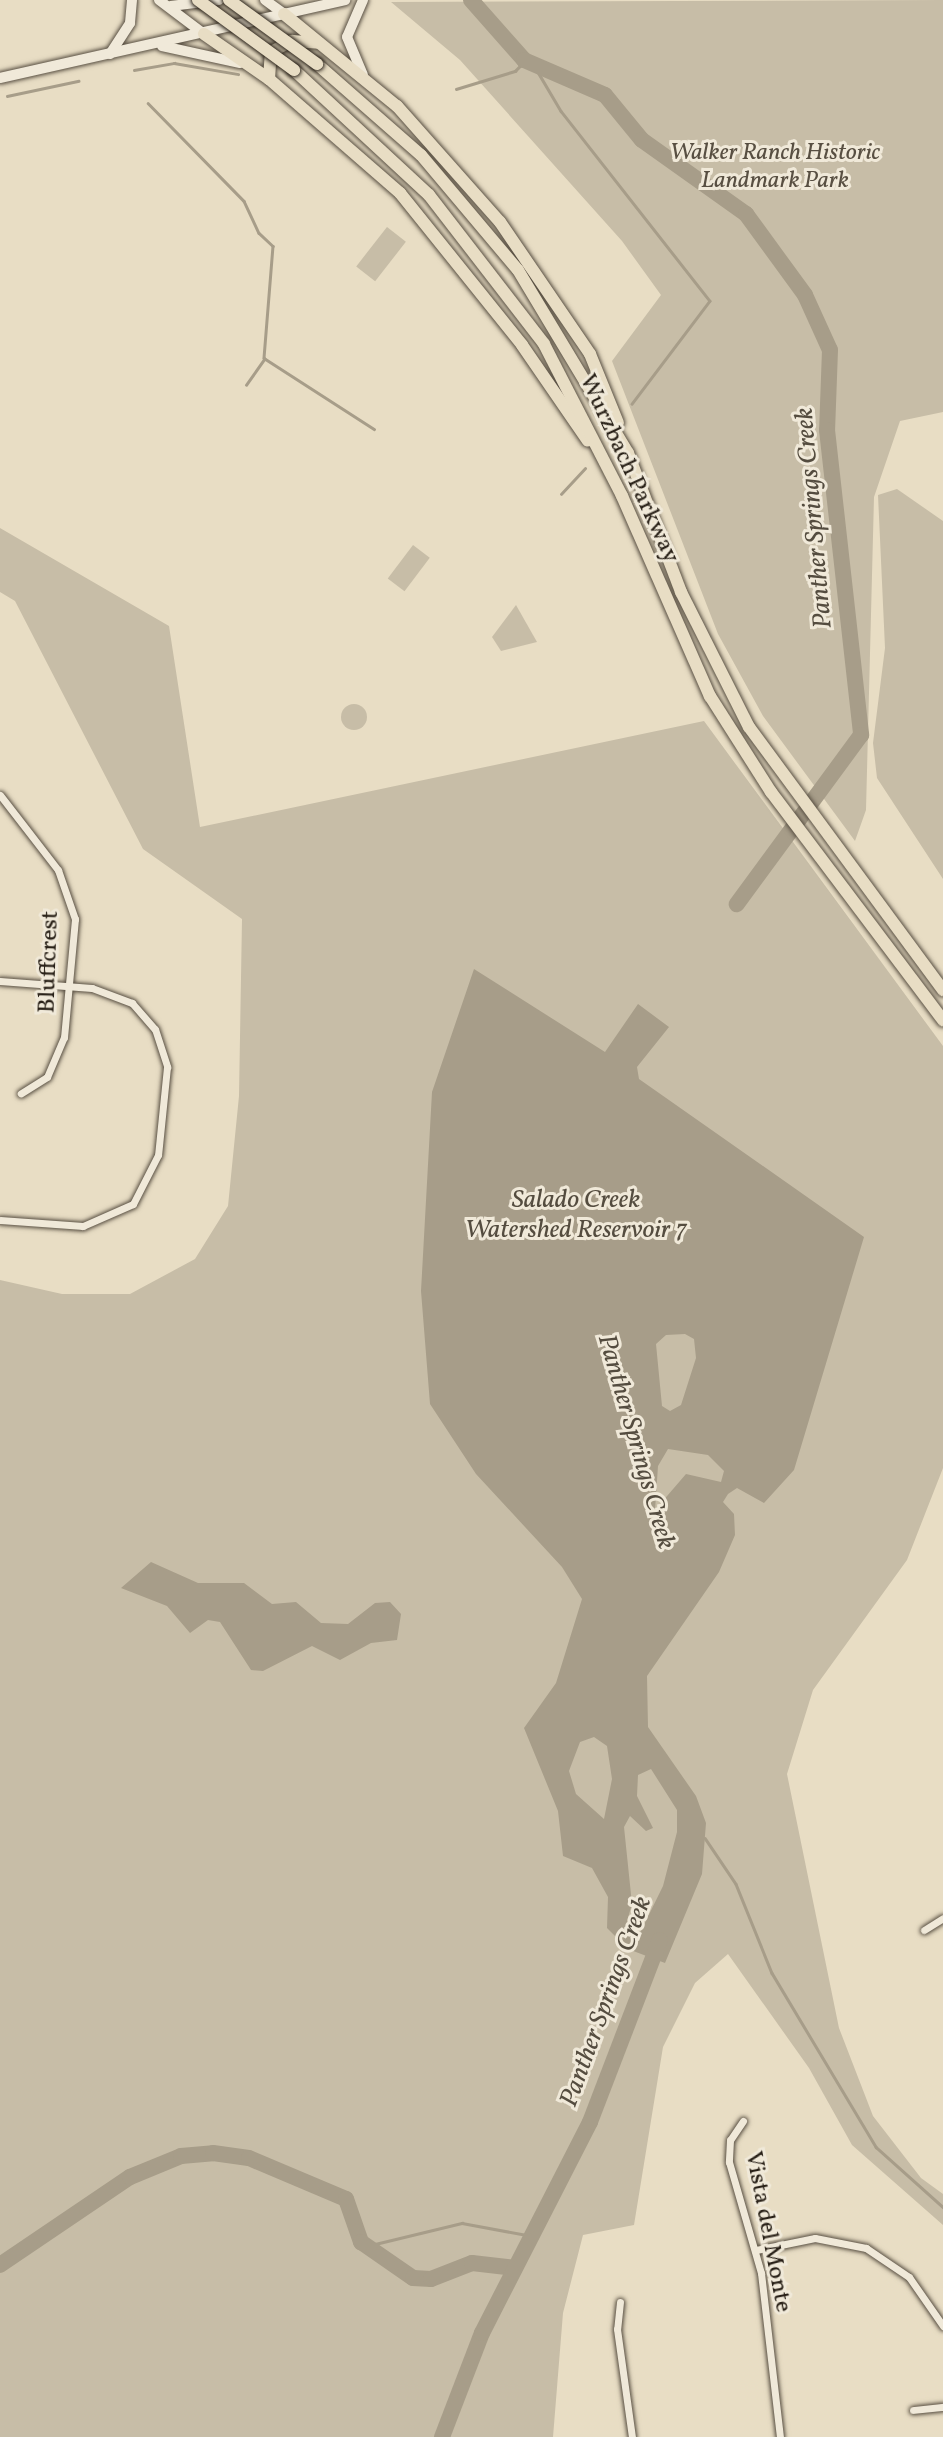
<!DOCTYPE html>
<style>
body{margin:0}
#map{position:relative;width:943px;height:2437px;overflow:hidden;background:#e8ddc4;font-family:Vollkorn,serif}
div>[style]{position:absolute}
.green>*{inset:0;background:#c7bda7;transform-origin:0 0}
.round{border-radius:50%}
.water>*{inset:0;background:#a79d89}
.stream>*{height:2.5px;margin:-1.25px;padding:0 1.25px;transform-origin:1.25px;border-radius:1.25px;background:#a79d89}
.river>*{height:16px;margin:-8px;padding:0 8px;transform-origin:8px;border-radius:8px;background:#a79d89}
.roads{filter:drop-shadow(0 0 2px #584f42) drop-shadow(0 0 2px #584f42)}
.street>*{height:7px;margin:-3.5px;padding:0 3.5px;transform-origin:3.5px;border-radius:3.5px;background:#f0e9d9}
.secondary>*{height:10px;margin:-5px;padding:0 5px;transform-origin:5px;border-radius:5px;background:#f0e9d9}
.highway>*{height:12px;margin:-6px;padding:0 6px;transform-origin:6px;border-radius:6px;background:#e8ddc4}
.bridges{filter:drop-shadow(0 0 2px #282017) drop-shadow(0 0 2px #282017)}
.highway-bridge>*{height:12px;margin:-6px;padding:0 6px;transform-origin:6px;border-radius:6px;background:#e8ddc4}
span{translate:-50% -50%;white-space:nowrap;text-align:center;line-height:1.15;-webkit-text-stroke:6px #f0e9d9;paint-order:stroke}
.park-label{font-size:24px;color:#584f42;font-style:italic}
.street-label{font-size:24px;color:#282017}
.water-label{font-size:26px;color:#544c3f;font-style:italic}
</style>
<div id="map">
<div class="green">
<i style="clip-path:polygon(943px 0,943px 412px,900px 421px,874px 497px,866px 810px,855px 841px,763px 716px,718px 634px,612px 361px,661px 295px,622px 241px,460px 60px,391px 2px)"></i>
<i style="left:387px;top:227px;width:24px;height:50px;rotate:38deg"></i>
<i style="clip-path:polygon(897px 489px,943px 521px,943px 879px,877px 778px,873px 743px,885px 648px,878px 495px)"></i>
<i style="clip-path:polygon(0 528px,169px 626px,200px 827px,704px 721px,943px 1046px,943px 1468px,907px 1560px,813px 1690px,787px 1774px,839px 2028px,873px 2116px,921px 2178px,943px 2194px,943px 2225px,852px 2145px,809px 2068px,728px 1954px,695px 1983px,663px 2047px,634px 2225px,583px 2235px,563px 2313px,553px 2437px,0 2437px,0 1280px,62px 1294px,130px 1294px,195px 1259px,228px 1206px,239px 1096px,242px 919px,143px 849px,15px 601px,0 592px)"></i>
<i style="left:413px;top:545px;width:21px;height:42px;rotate:37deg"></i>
<i style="clip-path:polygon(516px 605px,537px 642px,501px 651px,492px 637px)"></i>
<i class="round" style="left:341px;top:704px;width:26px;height:26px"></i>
</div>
<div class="water">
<i style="clip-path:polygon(evenodd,474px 969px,605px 1052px,638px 1004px,669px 1027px,637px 1067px,639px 1079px,864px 1237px,794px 1470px,764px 1503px,737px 1488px,728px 1494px,723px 1502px,734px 1514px,735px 1535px,719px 1572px,647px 1676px,648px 1727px,696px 1796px,706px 1823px,702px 1874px,665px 1963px,628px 1949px,607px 1928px,608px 1897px,592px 1868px,563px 1856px,558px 1811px,524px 1728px,556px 1683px,582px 1599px,562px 1567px,476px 1474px,430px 1404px,421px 1291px,432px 1092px,474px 969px,685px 1334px,694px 1339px,696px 1358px,681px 1405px,670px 1411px,662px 1406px,656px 1344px,666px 1335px,685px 1334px,474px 969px,668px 1449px,708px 1455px,724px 1471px,721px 1482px,686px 1474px,655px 1510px,658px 1466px,668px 1449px,474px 969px,594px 1737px,607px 1746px,612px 1779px,604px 1819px,576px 1794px,569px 1771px,580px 1742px,594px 1737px,474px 969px,651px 1769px,677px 1810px,677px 1832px,663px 1886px,636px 1941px,627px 1921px,632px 1904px,624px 1827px,630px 1816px,646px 1831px,653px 1828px,637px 1796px,638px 1775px,651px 1769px)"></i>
<i style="clip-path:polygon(151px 1562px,198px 1583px,244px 1583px,272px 1604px,296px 1602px,321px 1623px,348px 1624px,375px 1603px,390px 1602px,401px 1614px,397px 1640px,371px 1643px,340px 1660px,312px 1646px,263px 1671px,251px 1670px,220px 1622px,208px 1620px,190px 1633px,167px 1606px,121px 1588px)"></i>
</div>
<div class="stream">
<i style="left:535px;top:67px;width:51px;rotate:59.4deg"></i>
<i style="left:561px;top:111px;width:241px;rotate:51.9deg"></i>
<i style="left:710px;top:301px;width:129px;rotate:127.1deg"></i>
<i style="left:134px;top:70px;width:41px;rotate:-9.9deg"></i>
<i style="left:174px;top:63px;width:65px;rotate:9.8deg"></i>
<i style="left:456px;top:89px;width:62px;rotate:-17deg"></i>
<i style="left:515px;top:71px;width:14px;rotate:-45deg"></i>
<i style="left:7px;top:96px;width:73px;rotate:-11.9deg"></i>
<i style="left:148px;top:103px;width:137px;rotate:45.6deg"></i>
<i style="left:244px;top:201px;width:35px;rotate:65deg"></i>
<i style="left:259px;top:233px;width:19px;rotate:43deg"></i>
<i style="left:273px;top:246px;width:112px;rotate:94.6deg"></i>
<i style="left:264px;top:358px;width:131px;rotate:32.8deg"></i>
<i style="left:246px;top:385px;width:32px;rotate:-55deg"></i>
<i style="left:561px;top:494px;width:35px;rotate:-47deg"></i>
<i style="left:705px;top:1838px;width:55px;rotate:56deg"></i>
<i style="left:736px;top:1884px;width:96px;rotate:68deg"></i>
<i style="left:772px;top:1973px;width:203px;rotate:59.1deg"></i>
<i style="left:876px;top:2147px;width:90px;rotate:41.8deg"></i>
<i style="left:371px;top:2245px;width:94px;rotate:-13.6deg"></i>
<i style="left:462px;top:2223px;width:71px;rotate:10.5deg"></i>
</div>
<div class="river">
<i style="left:471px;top:0;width:80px;rotate:48.5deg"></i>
<i style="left:524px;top:60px;width:88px;rotate:23.4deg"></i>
<i style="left:605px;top:95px;width:58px;rotate:50.6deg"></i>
<i style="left:642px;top:140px;width:128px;rotate:35.4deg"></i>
<i style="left:746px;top:214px;width:100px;rotate:53.9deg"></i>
<i style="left:805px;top:295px;width:60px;rotate:65.6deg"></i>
<i style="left:830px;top:350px;width:80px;rotate:92.1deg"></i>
<i style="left:827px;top:430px;width:307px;rotate:83.6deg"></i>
<i style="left:861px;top:735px;width:210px;rotate:126.3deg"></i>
<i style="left:0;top:2265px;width:157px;rotate:-34.1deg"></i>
<i style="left:130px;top:2177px;width:55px;rotate:-22.4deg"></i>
<i style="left:181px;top:2156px;width:32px;rotate:-5deg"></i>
<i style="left:213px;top:2153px;width:36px;rotate:8deg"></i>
<i style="left:249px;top:2158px;width:105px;rotate:22.9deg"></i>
<i style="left:346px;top:2199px;width:46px;rotate:70.8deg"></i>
<i style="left:361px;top:2242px;width:63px;rotate:34.7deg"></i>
<i style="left:413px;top:2278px;width:18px;rotate:3deg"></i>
<i style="left:431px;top:2279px;width:44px;rotate:-21.3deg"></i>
<i style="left:472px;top:2263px;width:43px;rotate:6.6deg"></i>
<i style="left:442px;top:2437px;width:111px;rotate:-69deg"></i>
<i style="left:482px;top:2333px;width:237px;rotate:-62.9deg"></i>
<i style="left:590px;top:2122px;width:195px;rotate:-69deg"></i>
</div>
<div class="roads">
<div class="street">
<i style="left:0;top:795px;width:95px;rotate:52.3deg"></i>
<i style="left:58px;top:870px;width:52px;rotate:70.9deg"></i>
<i style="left:75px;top:919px;width:119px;rotate:95.3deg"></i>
<i style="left:64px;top:1037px;width:43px;rotate:113deg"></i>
<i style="left:47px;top:1077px;width:31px;rotate:148deg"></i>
<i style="left:0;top:981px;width:92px;rotate:4.4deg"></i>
<i style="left:92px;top:988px;width:43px;rotate:20.6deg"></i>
<i style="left:132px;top:1003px;width:35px;rotate:49deg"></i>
<i style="left:155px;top:1029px;width:40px;rotate:72deg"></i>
<i style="left:167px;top:1067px;width:88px;rotate:95.8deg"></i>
<i style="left:158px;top:1155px;width:55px;rotate:117deg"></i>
<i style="left:133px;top:1204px;width:55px;rotate:156.3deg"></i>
<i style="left:83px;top:1226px;width:83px;rotate:-175.9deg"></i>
<i style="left:924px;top:1930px;width:22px;rotate:-32deg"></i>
<i style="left:743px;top:2121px;width:23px;rotate:124deg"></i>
<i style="left:730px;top:2140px;width:22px;rotate:93deg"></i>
<i style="left:729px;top:2162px;width:116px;rotate:73.9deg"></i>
<i style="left:761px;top:2273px;width:165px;rotate:83.4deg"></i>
<i style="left:756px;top:2250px;width:60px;rotate:-11.5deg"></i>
<i style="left:815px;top:2238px;width:52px;rotate:11.1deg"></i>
<i style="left:866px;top:2248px;width:52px;rotate:34deg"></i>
<i style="left:909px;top:2277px;width:60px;rotate:55.2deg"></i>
<i style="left:620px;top:2302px;width:27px;rotate:96deg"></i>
<i style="left:617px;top:2329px;width:109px;rotate:82.1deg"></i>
<i style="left:913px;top:2410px;width:30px;rotate:-6deg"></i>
</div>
<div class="secondary">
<i style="left:159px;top:0;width:56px;rotate:37.1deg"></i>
<i style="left:265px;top:0;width:24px;rotate:36deg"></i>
<i style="left:363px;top:0;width:40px;rotate:113.4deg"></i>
<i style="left:347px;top:37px;width:41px;rotate:67.2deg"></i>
<i style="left:171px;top:6px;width:48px;rotate:-7.1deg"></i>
<i style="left:162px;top:46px;width:80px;rotate:12.3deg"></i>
<i style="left:110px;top:54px;width:37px;rotate:-57deg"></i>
<i style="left:130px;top:23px;width:23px;rotate:-85deg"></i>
<i style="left:0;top:78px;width:354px;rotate:-12.7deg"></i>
</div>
<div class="highway">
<i style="left:284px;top:14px;width:146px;rotate:39.2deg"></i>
<i style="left:397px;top:106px;width:155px;rotate:48.4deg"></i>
<i style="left:500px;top:222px;width:160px;rotate:55.7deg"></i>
<i style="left:590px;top:354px;width:74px;rotate:67.9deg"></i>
<i style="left:204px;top:34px;width:79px;rotate:34.7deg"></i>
<i style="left:269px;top:79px;width:174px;rotate:41deg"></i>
<i style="left:400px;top:193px;width:195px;rotate:51.2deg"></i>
<i style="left:522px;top:345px;width:116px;rotate:55.5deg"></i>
<i style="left:317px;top:64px;width:138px;rotate:41.2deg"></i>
<i style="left:421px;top:155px;width:150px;rotate:49.9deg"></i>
<i style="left:518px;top:270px;width:214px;rotate:59deg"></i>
<i style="left:628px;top:453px;width:149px;rotate:69.1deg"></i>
<i style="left:681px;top:592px;width:151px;rotate:63.3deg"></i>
<i style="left:749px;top:727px;width:327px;rotate:53.6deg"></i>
<i style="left:294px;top:70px;width:184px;rotate:42.8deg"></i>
<i style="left:429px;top:195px;width:188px;rotate:52.3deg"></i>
<i style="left:544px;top:344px;width:171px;rotate:62.8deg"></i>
<i style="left:622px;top:496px;width:219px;rotate:66.3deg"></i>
<i style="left:710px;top:696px;width:114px;rotate:57.6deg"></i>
<i style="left:771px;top:792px;width:286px;rotate:53deg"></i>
<i style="left:269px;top:79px;width:27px;rotate:-86deg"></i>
<i style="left:271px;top:52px;width:24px;rotate:-28deg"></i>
<i style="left:292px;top:41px;width:27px;rotate:4deg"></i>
</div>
</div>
<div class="bridges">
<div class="highway-bridge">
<i style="left:198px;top:0;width:119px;rotate:36.1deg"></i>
<i style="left:229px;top:0;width:109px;rotate:36deg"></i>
</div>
</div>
<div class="park-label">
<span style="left:775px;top:168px">Walker Ranch Historic<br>Landmark Park</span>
</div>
<div class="street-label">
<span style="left:628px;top:469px;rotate:65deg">Wurzbach Parkway</span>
<span style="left:50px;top:962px;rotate:-88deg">Bluffcrest</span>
<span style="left:767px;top:2232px;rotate:79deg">Vista del Monte</span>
</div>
<div class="water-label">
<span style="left:815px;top:518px;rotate:-95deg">Panther Springs Creek</span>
<span style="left:576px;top:1216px">Salado Creek<br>Watershed Reservoir 7</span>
<span style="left:635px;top:1442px;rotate:74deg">Panther Springs Creek</span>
<span style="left:607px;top:2002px;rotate:-70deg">Panther Springs Creek</span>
</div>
</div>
